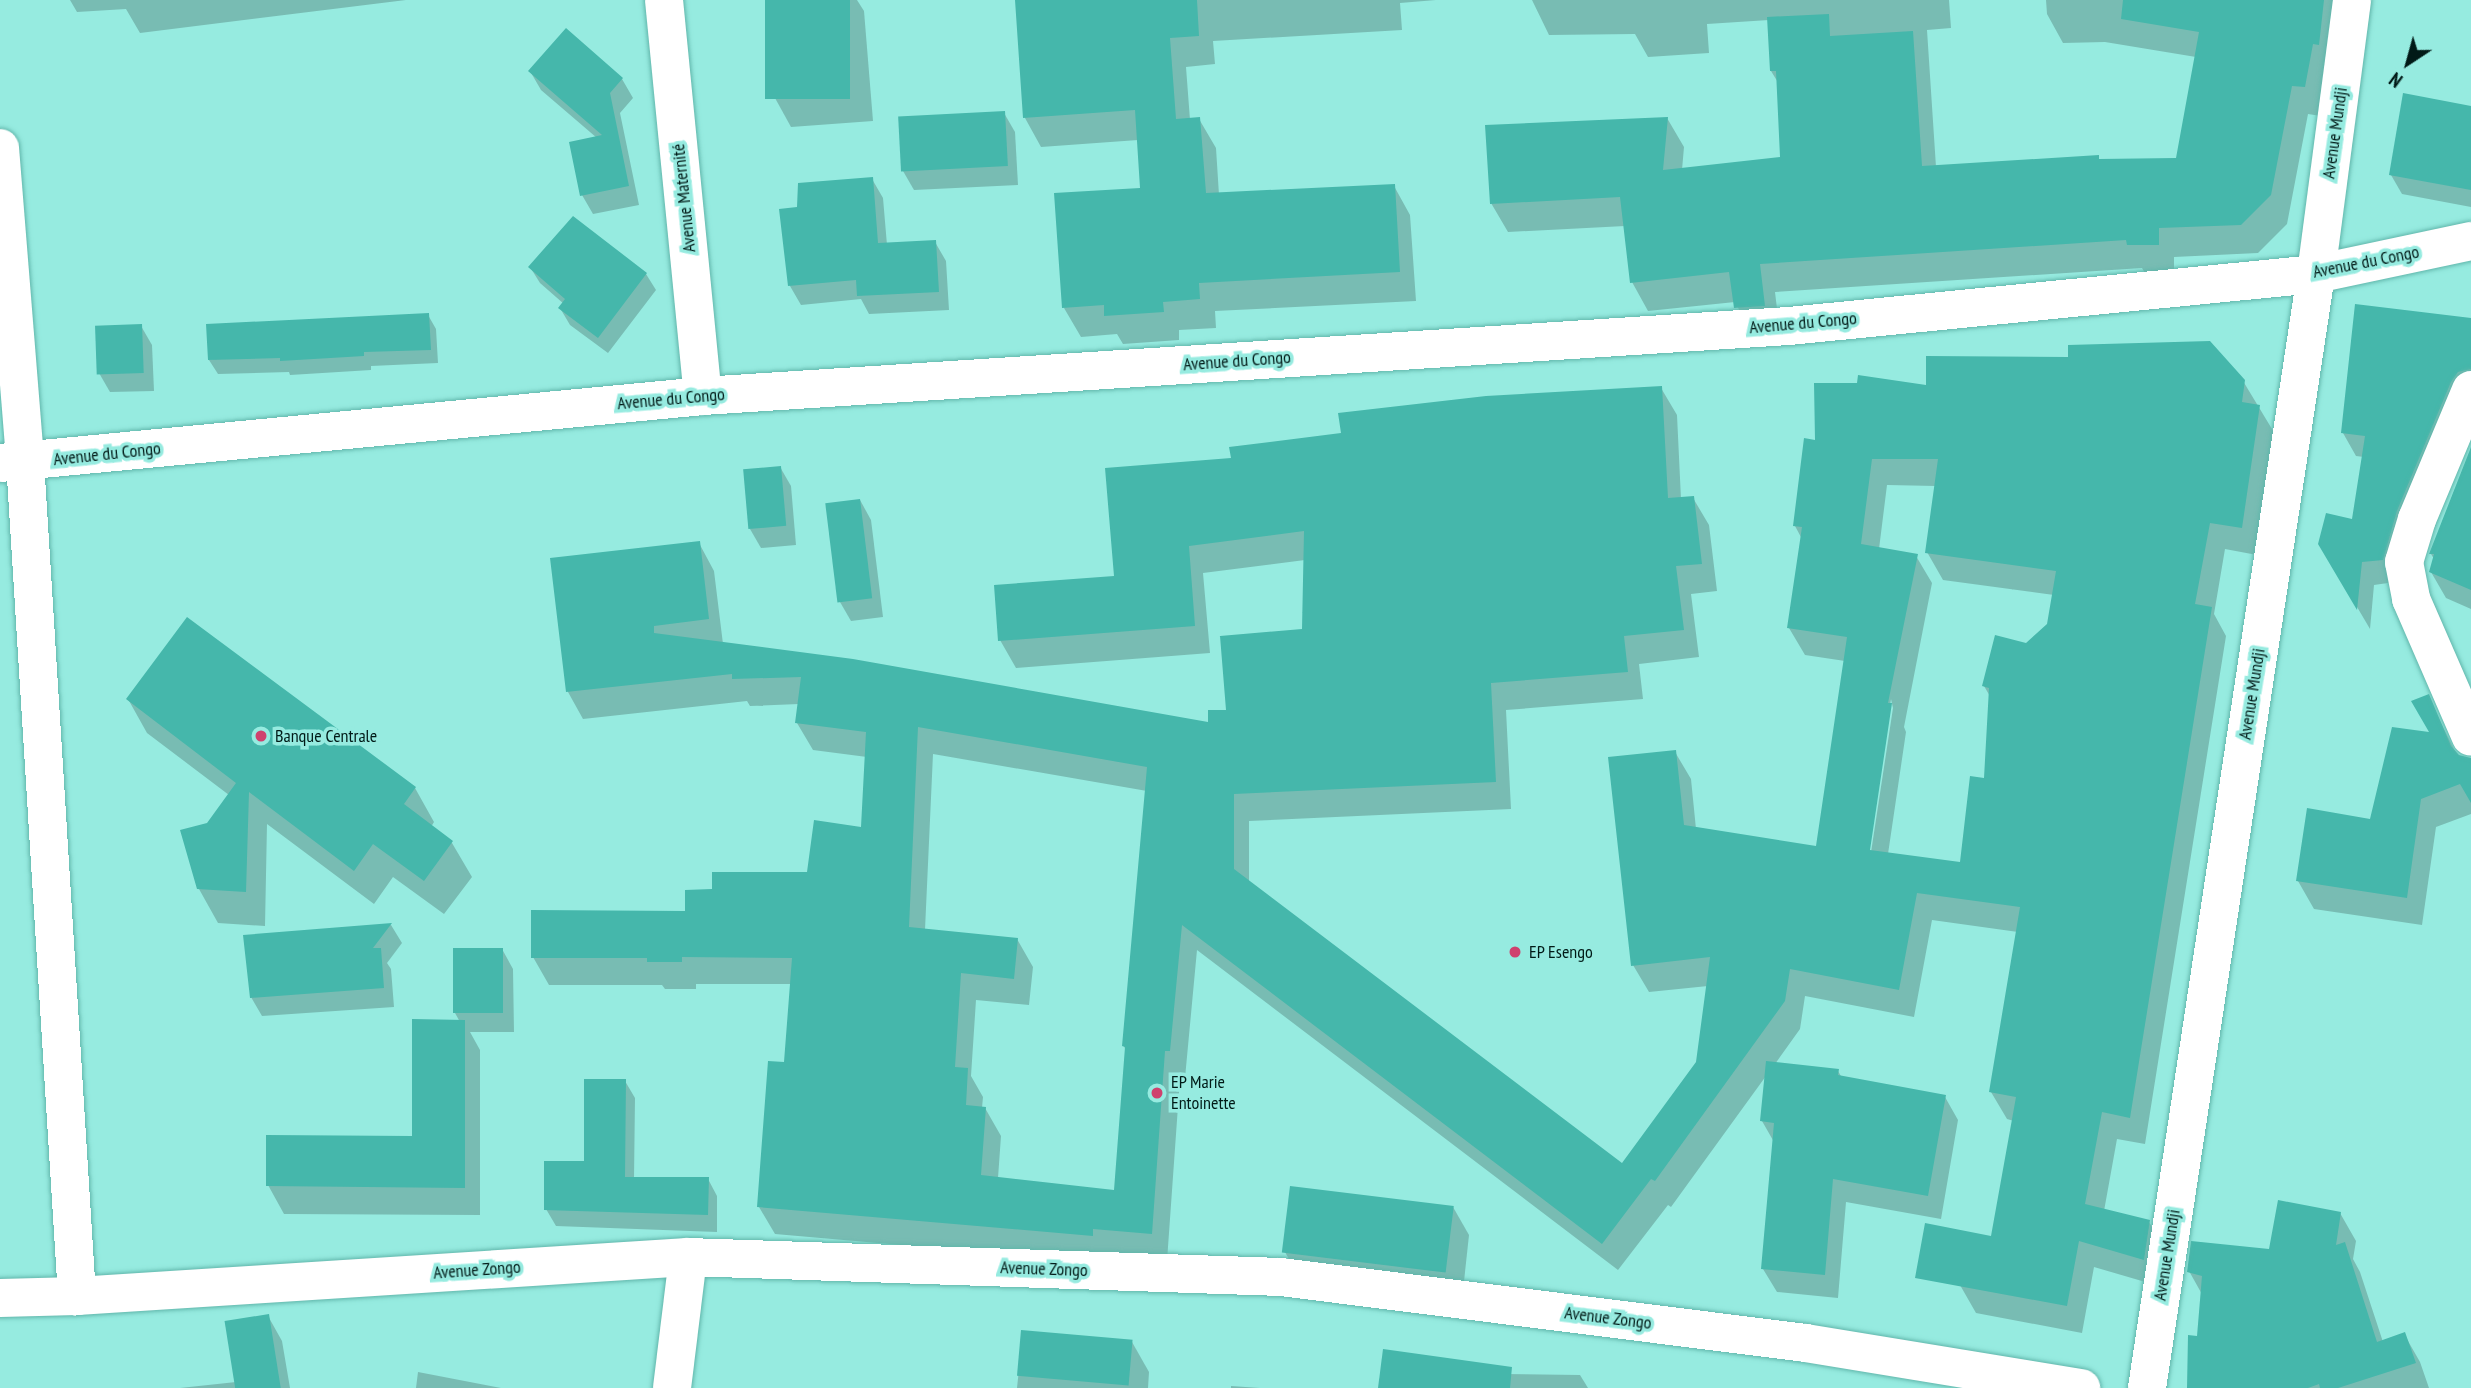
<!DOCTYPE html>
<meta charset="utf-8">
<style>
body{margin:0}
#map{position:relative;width:2471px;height:1388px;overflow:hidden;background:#96ebe0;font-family:"PT Sans Narrow",sans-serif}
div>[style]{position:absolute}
.shadow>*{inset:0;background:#0003}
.building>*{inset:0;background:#45b7ab;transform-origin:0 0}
.roads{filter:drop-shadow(0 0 2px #61b6ab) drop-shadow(0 0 2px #61b6ab)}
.minor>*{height:38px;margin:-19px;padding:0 19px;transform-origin:19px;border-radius:19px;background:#fff}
.dots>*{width:19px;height:19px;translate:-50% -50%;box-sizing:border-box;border:4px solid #96ebe0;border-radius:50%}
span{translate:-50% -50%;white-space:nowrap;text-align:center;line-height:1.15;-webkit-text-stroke:7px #96ebe0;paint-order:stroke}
.street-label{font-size:18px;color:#011a17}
.poi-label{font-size:18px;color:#011a17}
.left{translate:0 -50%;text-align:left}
.north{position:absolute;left:2373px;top:28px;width:70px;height:70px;-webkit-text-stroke:5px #96ebe0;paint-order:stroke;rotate:216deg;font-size:19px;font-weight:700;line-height:28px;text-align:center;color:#011a17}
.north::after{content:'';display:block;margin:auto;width:24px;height:32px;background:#011a17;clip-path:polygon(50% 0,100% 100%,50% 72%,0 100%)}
</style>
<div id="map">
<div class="shadow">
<i style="clip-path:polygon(70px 0,406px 0,140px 33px,126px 9px,77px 12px)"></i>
<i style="clip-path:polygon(766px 0,857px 0,864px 11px,873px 121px,791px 127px,775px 98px)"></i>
<i style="clip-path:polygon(1016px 0,1436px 0,1400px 3px,1402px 30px,1213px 41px,1215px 64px,1186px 67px,1190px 120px,1199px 119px,1216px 148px,1219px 195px,1394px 186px,1410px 215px,1416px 301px,1215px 311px,1216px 328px,1179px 330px,1179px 340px,1123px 344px,1117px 334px,1081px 337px,1064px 308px,1142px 189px,1138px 140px,1041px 147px,1025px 118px)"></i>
<i style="clip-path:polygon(1532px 0,1949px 0,1951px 28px,1927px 30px,1936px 167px,2178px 160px,2196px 57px,2105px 42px,2063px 43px,2047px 14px,2046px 0,2343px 0,2321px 116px,2308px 114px,2287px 224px,2258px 253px,2174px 257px,2174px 274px,2145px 273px,2142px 268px,1775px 292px,1780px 334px,1753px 336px,1735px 302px,1648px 311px,1632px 282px,1625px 226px,1508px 232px,1491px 203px,1667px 118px,1684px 147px,1682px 170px,1782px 158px,1779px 84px,1771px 71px,1769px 20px,1707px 24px,1709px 53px,1648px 57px,1635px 34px,1549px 35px)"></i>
<i style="clip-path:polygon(530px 71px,622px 79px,633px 98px,620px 113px,639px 205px,593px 214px,582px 195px,597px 138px,541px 90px)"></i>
<i style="clip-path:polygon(2471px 108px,2471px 207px,2402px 194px,2391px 175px)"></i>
<i style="clip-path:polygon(1004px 113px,1015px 132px,1018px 185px,914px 190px,903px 171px)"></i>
<i style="clip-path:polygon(872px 179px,883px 198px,887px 245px,935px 242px,946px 261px,949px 310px,869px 314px,861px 299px,801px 305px,790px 286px,799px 209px)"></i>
<i style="clip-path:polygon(530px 267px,646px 274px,656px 290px,608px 353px,570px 325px,560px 308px,564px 304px,540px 283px)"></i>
<i style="clip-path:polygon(428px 315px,436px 329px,438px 363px,371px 366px,371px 370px,290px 375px,289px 372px,218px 374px,209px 360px)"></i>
<i style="clip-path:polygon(2471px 320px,2471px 384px,2395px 582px,2374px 585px,2370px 629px,2320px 544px,2354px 521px,2364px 457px,2356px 456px,2343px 433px)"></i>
<i style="clip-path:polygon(141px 326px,152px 345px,154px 391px,110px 392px,99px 373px)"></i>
<i style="clip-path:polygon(evenodd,2243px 381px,2275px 434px,2257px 555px,2225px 549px,2214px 614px,2226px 636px,2145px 1144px,2117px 1139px,2104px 1211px,2149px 1222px,2165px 1249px,2159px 1286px,2094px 1267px,2082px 1333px,1976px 1313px,1960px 1285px,1993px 1238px,2014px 1121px,2007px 1119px,1991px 1092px,2018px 932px,1932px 920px,1914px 1017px,1805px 996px,1800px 1029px,1775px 1064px,1838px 1071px,1842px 1078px,1945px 1097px,1958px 1120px,1941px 1219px,1846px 1202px,1838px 1298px,1777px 1292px,1763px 1269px,1774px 1142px,1762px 1121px,1766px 1076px,1671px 1207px,1668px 1205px,1618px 1270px,1197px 950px,1185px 1078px,1180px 1078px,1167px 1261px,1108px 1263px,775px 1234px,759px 1207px,786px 1064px,792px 984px,696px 984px,696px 989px,665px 989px,662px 985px,549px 985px,533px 957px,686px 913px,713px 891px,808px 873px,863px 829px,867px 757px,813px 750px,797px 723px,799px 704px,750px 706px,747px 701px,583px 719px,568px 692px,552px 560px,699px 543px,714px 571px,723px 644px,1210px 725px,1228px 712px,1304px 631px,1305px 560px,1203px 573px,1210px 653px,1016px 668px,1000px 640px,1116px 578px,1233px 460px,1342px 435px,1661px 388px,1677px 415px,1681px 499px,1693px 498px,1709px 525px,1717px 591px,1691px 594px,1699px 657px,1639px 664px,1643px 699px,1506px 710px,1511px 809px,1249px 821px,1249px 883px,1622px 1166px,1697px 1062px,1708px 986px,1649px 992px,1633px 965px,1675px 752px,1691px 779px,1696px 829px,1817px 848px,1845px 661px,1805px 655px,1789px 628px,1802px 539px,1795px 526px,1816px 442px,1928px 387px,2243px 381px,1887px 485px,1936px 486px,1927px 552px,1943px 580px,2054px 595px,2049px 625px,1984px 686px,1991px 698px,1985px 780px,1962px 864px,1888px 854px,1906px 732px,1904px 727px,1932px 583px,1916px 556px,1879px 549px,1887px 485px,2243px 381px,1891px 699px,1893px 708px,1870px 859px,1867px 858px,1891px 699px,2243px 381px,933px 754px,1147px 791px,1124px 1046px,1126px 1051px,1116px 1192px,998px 1178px,1001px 1136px,985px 1108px,982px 1108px,983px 1097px,971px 1076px,976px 1000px,1029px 1005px,1033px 967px,1017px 939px,925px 930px,933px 754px)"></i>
<i style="clip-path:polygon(780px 467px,791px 486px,796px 545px,761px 548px,750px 529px)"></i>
<i style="clip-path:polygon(2455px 489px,2471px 501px,2471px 609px,2446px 598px,2431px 572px,2434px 559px,2431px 554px)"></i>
<i style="clip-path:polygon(860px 500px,871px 520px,883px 617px,851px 621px,840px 602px,827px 505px)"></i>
<i style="clip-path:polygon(2428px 697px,2458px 757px,2471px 759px,2471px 814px,2436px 827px,2422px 925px,2314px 909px,2298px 881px,2371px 821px,2432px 734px)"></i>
<i style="clip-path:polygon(128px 699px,415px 788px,434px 822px,431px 827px,452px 843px,472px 877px,444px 914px,393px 877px,374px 904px,267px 824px,265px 926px,218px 923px,199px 889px,208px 824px,229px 795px,147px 733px)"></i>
<i style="clip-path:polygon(391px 925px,402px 943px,387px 963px,391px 969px,394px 1007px,262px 1016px,251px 997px,244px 936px)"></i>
<i style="clip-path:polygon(502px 949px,513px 969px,514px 1032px,470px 1032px,480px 1050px,480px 1215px,284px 1214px,268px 1185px,414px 1138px,460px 1022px,455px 1013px)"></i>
<i style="clip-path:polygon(625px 1081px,635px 1098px,634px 1179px,708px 1179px,717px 1196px,717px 1232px,556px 1226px,546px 1209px,586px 1163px)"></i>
<i style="clip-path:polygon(1453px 1207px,1469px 1235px,1462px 1300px,1301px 1281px,1285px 1252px)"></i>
<i style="clip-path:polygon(2340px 1213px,2356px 1241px,2353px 1259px,2360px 1272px,2383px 1342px,2404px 1334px,2420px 1362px,2429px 1388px,2196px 1388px,2203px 1296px,2189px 1271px,2270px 1251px)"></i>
<i style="clip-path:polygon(268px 1316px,282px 1341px,290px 1388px,180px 1388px,236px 1382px)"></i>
<i style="clip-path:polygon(1023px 1331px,1132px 1342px,1149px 1372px,1148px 1388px,1017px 1388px)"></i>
<i style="clip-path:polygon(418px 1372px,501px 1388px,416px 1388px)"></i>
<i style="clip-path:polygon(1503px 1374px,1580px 1375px,1588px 1388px,1380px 1388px)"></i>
<i style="clip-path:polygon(1231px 1386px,1260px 1388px,1231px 1388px)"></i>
</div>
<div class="building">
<i style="left:765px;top:0;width:85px;height:99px"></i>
<i style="clip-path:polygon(1015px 0,1197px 0,1199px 36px,1170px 38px,1176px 119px,1200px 117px,1206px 193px,1395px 184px,1400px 272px,1199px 283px,1200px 299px,1163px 302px,1164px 312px,1104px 316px,1104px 305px,1062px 308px,1054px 193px,1140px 188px,1135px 110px,1023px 118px)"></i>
<i style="clip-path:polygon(2123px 0,2324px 0,2319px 45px,2313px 44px,2305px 87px,2292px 86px,2271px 195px,2241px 225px,2159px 228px,2159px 245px,2127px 245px,2126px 240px,1760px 264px,1765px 306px,1734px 308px,1729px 272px,1630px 283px,1620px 197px,1490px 204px,1485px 125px,1668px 117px,1663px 170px,1780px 157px,1776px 71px,1770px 71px,1767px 17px,1829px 14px,1830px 36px,1913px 31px,1922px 166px,2099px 155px,2099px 159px,2176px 158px,2199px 32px,2121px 19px)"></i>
<i style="clip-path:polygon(566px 28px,623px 78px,610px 93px,629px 186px,580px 196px,569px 142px,602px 135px,528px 71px)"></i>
<i style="clip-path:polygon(2403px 93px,2471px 106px,2471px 190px,2389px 175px)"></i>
<i style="left:1005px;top:111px;width:55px;height:107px;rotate:87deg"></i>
<i style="clip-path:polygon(873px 177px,878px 243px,936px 240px,939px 292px,857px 296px,856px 280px,788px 286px,779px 209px,797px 207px,798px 183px)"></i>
<i style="clip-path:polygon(573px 216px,647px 273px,598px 338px,558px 308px,565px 299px,528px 267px)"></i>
<i style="clip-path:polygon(2355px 304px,2471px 318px,2471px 369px,2458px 372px,2451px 382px,2397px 511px,2383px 560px,2362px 562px,2357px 610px,2318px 544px,2326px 513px,2352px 519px,2365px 436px,2341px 433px)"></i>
<i style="clip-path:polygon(429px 313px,431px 350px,364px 352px,364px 356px,280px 361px,280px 358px,208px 360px,206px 324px)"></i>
<i style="left:142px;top:324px;width:49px;height:47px;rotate:88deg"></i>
<i style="clip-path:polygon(evenodd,2210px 341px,2245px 380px,2242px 402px,2260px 405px,2242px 528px,2210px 523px,2195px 604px,2212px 607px,2130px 1118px,2102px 1112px,2085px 1204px,2150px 1220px,2144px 1260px,2079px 1241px,2067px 1306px,1915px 1278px,1925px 1223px,1991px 1236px,2016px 1097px,1989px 1092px,2020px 907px,1917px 893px,1899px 990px,1790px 969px,1785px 1001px,1655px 1181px,1651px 1179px,1602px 1244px,1182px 925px,1170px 1051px,1165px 1051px,1152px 1234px,1093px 1229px,1093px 1236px,757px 1207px,768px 1061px,784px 1062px,792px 958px,682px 957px,682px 962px,647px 962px,647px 958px,531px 958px,531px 910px,685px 911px,685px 890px,712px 889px,712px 872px,807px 872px,814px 820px,861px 827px,866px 732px,795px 723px,801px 677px,732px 679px,732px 674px,566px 692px,550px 558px,700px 541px,709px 619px,654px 626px,654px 633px,853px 659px,1208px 722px,1208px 710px,1226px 710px,1220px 636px,1302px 629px,1304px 531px,1189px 546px,1195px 626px,998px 641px,994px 585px,1114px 576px,1105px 468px,1231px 458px,1229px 447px,1341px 433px,1338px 413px,1486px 396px,1662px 386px,1668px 498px,1694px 496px,1702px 564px,1676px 566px,1684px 630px,1624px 636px,1628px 672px,1491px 683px,1496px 782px,1234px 794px,1234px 869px,1622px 1163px,1696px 1062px,1710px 957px,1631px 966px,1608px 757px,1676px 750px,1684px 825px,1816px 846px,1847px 637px,1787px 628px,1802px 527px,1793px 526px,1804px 438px,1815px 440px,1814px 383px,1857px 383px,1858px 375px,1926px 385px,1926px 356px,2068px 357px,2068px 345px,2210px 341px,1872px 459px,1938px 459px,1925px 553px,2056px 571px,2047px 624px,2026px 643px,1995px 635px,1982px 686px,1989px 688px,1984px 778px,1970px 776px,1960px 862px,1870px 850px,1892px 703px,1888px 703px,1918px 554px,1861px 544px,1872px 459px,2210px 341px,918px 727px,1147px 767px,1122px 1046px,1125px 1047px,1114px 1190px,981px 1175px,986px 1107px,966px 1105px,968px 1068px,955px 1067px,961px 973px,1014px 979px,1018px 938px,909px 927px,918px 727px)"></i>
<i style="clip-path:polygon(2471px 447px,2471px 590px,2429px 572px,2434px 554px,2429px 554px)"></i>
<i style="left:781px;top:466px;width:60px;height:38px;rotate:85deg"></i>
<i style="left:860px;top:499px;width:100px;height:35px;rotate:83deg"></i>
<i style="clip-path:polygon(187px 617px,416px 787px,404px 804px,453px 841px,424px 881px,373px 844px,354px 871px,249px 792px,246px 892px,197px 889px,180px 830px,207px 823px,236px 783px,126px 699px)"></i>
<i style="clip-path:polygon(2429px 694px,2451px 746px,2459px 755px,2471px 758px,2471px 803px,2460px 784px,2421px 799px,2407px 898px,2296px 881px,2307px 808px,2370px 819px,2392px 727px,2429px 732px,2411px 701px)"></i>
<i style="clip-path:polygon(392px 923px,373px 948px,381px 948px,384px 988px,250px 998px,243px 935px)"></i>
<i style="left:453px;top:948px;width:50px;height:65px"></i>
<i style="clip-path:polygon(412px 1019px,465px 1020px,465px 1188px,266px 1186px,266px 1135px,412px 1136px)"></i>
<i style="clip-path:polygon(1766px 1061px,1839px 1069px,1838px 1075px,1946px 1095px,1928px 1196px,1833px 1179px,1825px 1275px,1761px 1269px,1774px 1123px,1760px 1121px)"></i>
<i style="clip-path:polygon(584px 1079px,626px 1079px,625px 1177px,709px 1177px,708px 1215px,544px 1210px,544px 1161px,584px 1161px)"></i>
<i style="left:1290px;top:1186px;width:165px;height:67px;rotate:7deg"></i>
<i style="clip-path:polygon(2278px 1200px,2341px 1212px,2336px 1245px,2345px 1242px,2377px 1342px,2405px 1332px,2416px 1363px,2338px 1388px,2320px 1388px,2319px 1384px,2308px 1388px,2187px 1388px,2188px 1335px,2197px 1336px,2202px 1276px,2187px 1272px,2191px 1241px,2269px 1249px)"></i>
<i style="left:269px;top:1314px;width:75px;height:45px;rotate:81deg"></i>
<i style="left:1021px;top:1330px;width:112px;height:46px;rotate:5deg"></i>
<i style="clip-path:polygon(1383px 1349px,1512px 1367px,1510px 1388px,1378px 1388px)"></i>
</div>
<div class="roads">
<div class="minor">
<i style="left:664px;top:0;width:398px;rotate:84.4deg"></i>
<i style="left:0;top:148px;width:314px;rotate:85.4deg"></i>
<i style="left:25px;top:461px;width:837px;rotate:86.44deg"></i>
<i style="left:2471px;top:390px;width:140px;rotate:112.7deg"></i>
<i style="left:2417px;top:519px;width:45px;rotate:106.8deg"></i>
<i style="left:2404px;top:562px;width:38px;rotate:79deg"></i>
<i style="left:2411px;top:599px;width:150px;rotate:66.5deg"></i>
<i style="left:0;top:463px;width:706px;rotate:-5.44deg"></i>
<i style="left:703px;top:396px;width:1088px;rotate:-3.69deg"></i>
<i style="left:1789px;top:326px;width:530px;rotate:-5.64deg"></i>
<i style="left:2316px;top:274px;width:158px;rotate:-12deg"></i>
<i style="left:0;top:1298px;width:77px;rotate:-1.5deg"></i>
<i style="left:77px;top:1296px;width:612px;rotate:-3.65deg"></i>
<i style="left:688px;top:1257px;width:593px;rotate:1.93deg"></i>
<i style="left:1281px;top:1277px;width:529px;rotate:7.17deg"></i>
<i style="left:1806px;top:1343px;width:279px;rotate:9.3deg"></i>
<i style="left:672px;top:1388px;width:132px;rotate:-83deg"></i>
<i style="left:2147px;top:1388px;width:1127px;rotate:-81.37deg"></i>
<i style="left:2316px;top:274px;width:276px;rotate:-82.5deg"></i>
</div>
</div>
<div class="dots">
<i style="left:261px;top:736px;background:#cf416e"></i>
<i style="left:1515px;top:952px;background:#cf416e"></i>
<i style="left:1157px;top:1093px;background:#cf416e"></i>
</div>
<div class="street-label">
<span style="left:2335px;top:133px;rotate:-82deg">Avenue Mundji</span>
<span style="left:684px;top:198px;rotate:-96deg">Avenue Maternité</span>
<span style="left:2366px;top:262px;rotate:-11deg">Avenue du Congo</span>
<span style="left:1803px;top:323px;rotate:-5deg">Avenue du Congo</span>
<span style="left:1237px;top:361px;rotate:-4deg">Avenue du Congo</span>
<span style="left:671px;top:399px;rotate:-5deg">Avenue du Congo</span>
<span style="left:107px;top:454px;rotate:-6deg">Avenue du Congo</span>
<span style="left:2252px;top:694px;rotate:-81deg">Avenue Mundji</span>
<span style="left:2167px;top:1255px;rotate:-81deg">Avenue Mundji</span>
<span style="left:1044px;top:1269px;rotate:2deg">Avenue Zongo</span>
<span style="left:477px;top:1270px;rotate:-4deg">Avenue Zongo</span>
<span style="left:1608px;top:1318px;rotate:7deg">Avenue Zongo</span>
</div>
<div class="poi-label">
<span class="left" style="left:275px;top:736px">Banque Centrale</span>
<span class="left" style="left:1529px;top:952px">EP Esengo</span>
<span class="left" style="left:1171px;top:1093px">EP Marie<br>Entoinette</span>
</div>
<div class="north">N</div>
</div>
